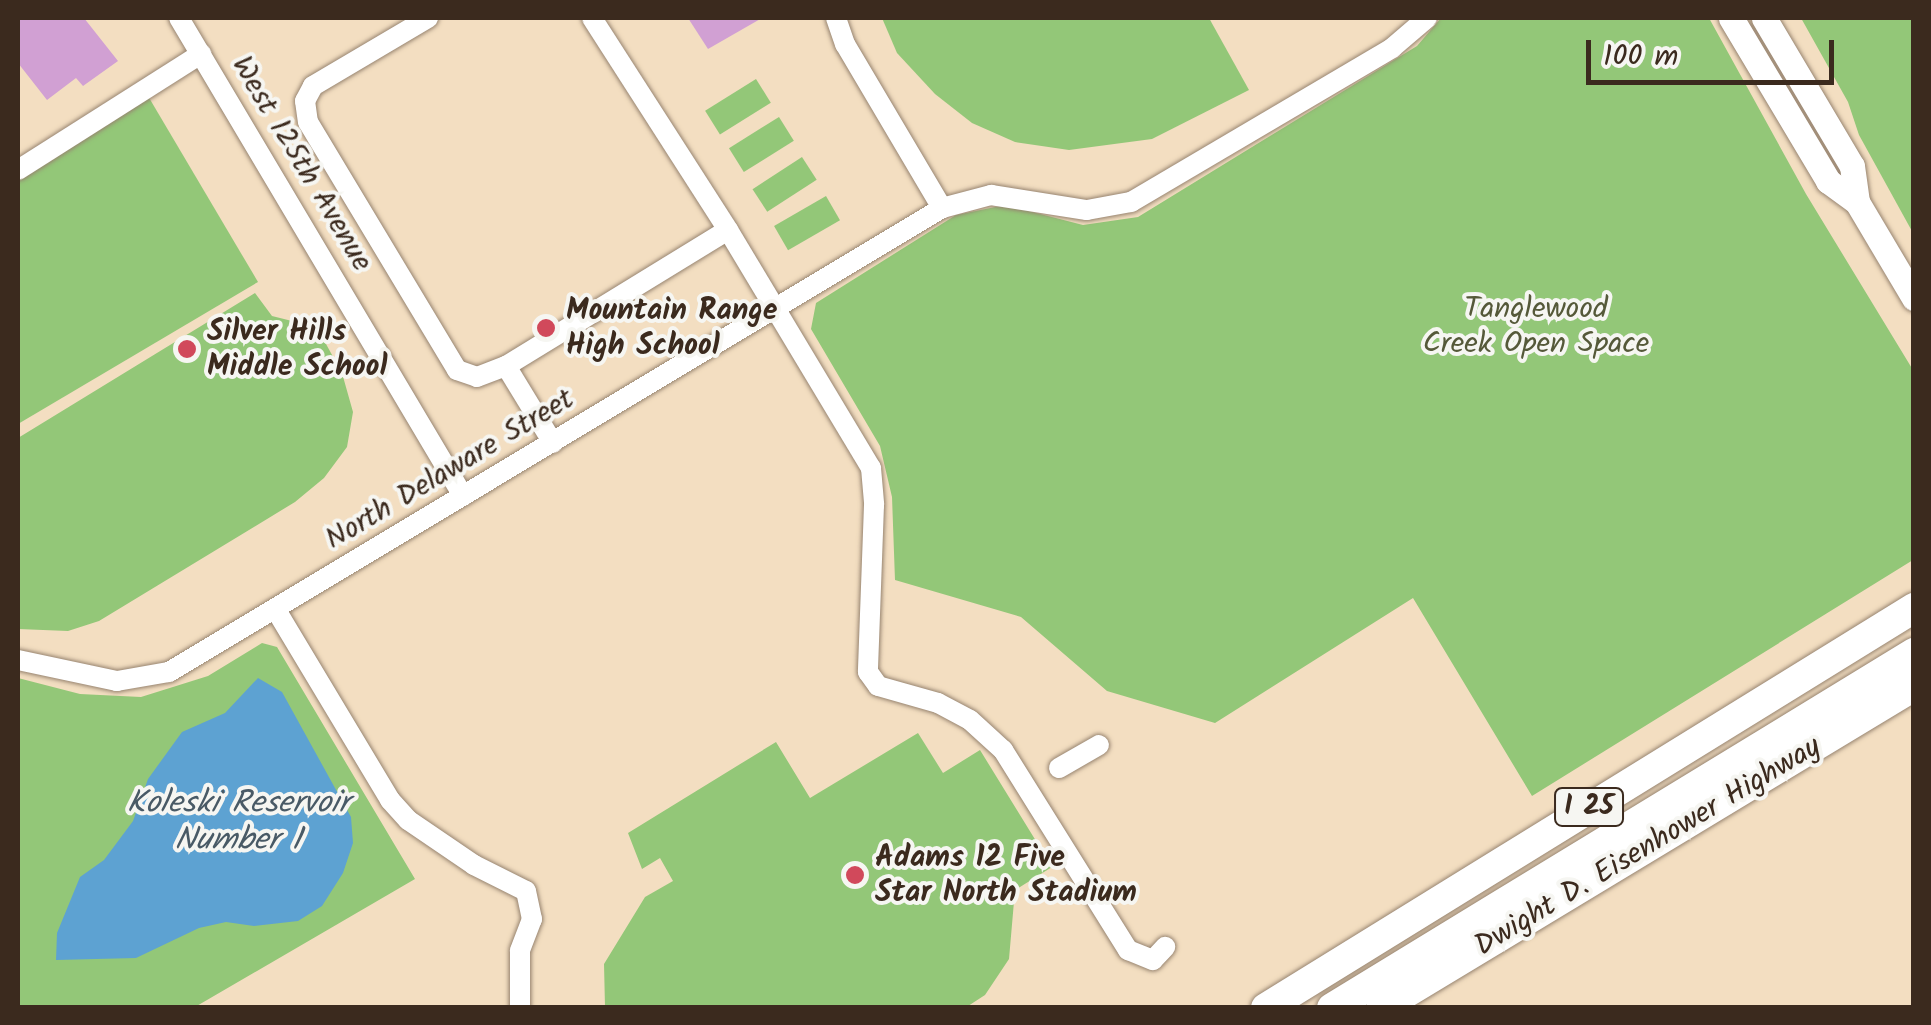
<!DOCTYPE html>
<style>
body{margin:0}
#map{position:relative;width:1931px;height:1025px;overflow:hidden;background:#f3dec1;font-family:Kalam,sans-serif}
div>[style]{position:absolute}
.green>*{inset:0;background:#93c778;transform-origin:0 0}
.water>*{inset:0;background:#5da2d2}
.building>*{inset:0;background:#d1a0d3}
.roads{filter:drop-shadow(0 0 2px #978470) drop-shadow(0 0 2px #978470)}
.minor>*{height:20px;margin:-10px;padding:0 10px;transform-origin:10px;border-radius:10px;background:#fff}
.major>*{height:25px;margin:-12.5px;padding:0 12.5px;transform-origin:12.5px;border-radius:12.5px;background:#fff}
.highway>*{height:30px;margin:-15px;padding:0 15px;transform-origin:15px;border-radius:15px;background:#fff}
.dots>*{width:28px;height:28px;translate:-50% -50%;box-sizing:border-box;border:5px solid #f6f6f2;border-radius:50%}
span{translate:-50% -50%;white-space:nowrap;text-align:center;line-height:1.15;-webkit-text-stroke:8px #f6f6f2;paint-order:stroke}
.shield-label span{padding:2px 8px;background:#f6f6f2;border:2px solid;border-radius:8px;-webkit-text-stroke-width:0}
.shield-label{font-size:28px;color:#3b2a1e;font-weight:700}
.street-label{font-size:30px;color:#3b2a1e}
.park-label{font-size:30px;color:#555939}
.poi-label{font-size:30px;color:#3b2a1e;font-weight:700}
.left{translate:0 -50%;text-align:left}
.water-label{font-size:32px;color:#495a66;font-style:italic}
.frame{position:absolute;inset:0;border:20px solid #3b2a1e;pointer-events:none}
.scale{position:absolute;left:1586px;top:40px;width:248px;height:45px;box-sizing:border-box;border:5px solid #3b2a1e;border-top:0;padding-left:12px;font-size:30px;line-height:35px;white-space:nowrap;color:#3b2a1e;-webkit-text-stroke:8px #f6f6f2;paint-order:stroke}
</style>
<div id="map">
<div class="green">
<i style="clip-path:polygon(882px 18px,1209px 18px,1249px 90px,1152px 139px,1069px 150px,1015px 142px,972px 123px,935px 94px,897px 53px)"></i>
<i style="clip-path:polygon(1441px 18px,1709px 18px,1806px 194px,1913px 370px,1913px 560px,1532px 796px,1413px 598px,1215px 723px,1107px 691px,1021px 617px,895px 580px,892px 497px,880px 446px,811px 329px,816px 303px,956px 215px,1005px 205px,1083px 225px,1138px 217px,1417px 46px)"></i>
<i style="clip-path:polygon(1801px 18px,1913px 18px,1913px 233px,1859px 135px,1848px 102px)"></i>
<i style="left:756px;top:79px;width:28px;height:60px;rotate:58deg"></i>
<i style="clip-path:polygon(148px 96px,258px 282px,18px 424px,18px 180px)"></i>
<i style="left:779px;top:117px;width:28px;height:59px;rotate:58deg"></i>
<i style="left:802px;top:157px;width:27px;height:59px;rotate:57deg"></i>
<i style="left:826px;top:196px;width:28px;height:60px;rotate:60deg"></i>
<i style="clip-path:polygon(255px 293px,272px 316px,300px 323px,326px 344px,342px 373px,353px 412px,347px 447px,324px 478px,295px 502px,99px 621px,68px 631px,18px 629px,18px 438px)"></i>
<i style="clip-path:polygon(262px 643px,277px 647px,415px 879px,195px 1007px,18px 1007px,18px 678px,80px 694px,141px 697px,208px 676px)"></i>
<i style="clip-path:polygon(918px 733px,943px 773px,980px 750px,1052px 867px,1015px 890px,1009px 959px,985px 995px,965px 1008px,605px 1007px,604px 964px,645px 897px,673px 881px,660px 858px,642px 869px,628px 833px,776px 742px,810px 798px)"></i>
</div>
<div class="water">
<i style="clip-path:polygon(258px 678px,282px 692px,351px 817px,353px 843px,343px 873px,322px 906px,298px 921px,254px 926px,226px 922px,199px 928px,136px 958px,56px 960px,57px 933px,80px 877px,104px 860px,133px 821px,148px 779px,182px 732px,225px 713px)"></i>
</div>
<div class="building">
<i style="clip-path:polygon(18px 18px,84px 18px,118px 61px,83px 86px,76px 78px,47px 100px,18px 63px)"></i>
<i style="clip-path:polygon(688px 18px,762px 18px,708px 49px)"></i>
</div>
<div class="roads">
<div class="minor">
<i style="left:179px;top:18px;width:556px;rotate:59.28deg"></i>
<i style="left:428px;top:18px;width:134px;rotate:149.4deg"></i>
<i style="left:313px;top:86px;width:17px;rotate:118deg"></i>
<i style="left:305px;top:101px;width:21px;rotate:82deg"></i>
<i style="left:308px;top:122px;width:289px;rotate:59deg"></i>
<i style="left:457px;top:370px;width:21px;rotate:19deg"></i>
<i style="left:477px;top:377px;width:31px;rotate:-21deg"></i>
<i style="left:506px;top:366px;width:260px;rotate:-31.5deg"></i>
<i style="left:592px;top:18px;width:252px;rotate:57.3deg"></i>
<i style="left:728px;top:230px;width:278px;rotate:59deg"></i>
<i style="left:871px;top:468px;width:37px;rotate:85deg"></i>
<i style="left:874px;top:505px;width:167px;rotate:92.1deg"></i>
<i style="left:868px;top:672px;width:17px;rotate:54deg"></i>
<i style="left:878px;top:686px;width:62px;rotate:15.8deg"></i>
<i style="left:938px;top:703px;width:36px;rotate:28deg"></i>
<i style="left:970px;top:720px;width:45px;rotate:42.3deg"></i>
<i style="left:1003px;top:750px;width:236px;rotate:58deg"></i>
<i style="left:1128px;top:950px;width:27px;rotate:22deg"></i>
<i style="left:1153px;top:960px;width:18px;rotate:-47deg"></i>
<i style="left:836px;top:18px;width:28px;rotate:71deg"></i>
<i style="left:845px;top:44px;width:191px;rotate:59.4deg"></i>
<i style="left:18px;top:170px;width:217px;rotate:-32.4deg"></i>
<i style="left:506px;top:366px;width:90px;rotate:58.6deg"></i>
<i style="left:276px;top:610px;width:222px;rotate:59deg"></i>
<i style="left:390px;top:800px;width:27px;rotate:48deg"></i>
<i style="left:408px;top:820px;width:80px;rotate:34.3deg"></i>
<i style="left:474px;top:865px;width:58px;rotate:26.6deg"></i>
<i style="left:526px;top:891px;width:29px;rotate:78deg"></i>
<i style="left:532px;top:919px;width:34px;rotate:111deg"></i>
<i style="left:520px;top:951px;width:57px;rotate:90deg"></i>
<i style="left:18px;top:660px;width:101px;rotate:12deg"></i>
<i style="left:117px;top:681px;width:53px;rotate:-9.8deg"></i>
<i style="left:169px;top:672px;width:902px;rotate:-30.97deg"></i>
<i style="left:942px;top:208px;width:51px;rotate:-14.9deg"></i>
<i style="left:991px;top:195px;width:97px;rotate:8.9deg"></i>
<i style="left:1087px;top:210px;width:45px;rotate:-10.3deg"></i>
<i style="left:1131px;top:202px;width:303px;rotate:-30.5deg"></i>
<i style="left:1392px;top:48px;width:46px;rotate:-40.6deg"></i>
<i style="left:1059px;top:768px;width:46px;rotate:-29.9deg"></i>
</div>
<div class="major">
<i style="left:1731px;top:18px;width:190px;rotate:59.2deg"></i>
<i style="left:1828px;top:181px;width:36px;rotate:36deg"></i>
<i style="left:1764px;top:18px;width:172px;rotate:59.3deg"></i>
<i style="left:1852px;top:166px;width:36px;rotate:82deg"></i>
<i style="left:1857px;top:202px;width:112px;rotate:59.3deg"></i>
</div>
<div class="highway">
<i style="left:1266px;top:1008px;width:762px;rotate:-31.69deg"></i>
<i style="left:1332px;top:1008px;width:682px;rotate:-31.38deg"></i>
<i style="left:1381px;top:1008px;width:623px;rotate:-31.14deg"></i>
</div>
</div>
<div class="dots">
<i style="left:546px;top:328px;background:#d1495b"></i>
<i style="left:187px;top:349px;background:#d1495b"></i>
<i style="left:855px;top:875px;background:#d1495b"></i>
</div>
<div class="shield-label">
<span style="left:1589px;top:807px">I 25</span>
</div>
<div class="street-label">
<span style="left:301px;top:164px;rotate:59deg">West 125th Avenue</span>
<span style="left:450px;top:470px;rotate:-31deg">North Delaware Street</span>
<span style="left:1648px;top:847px;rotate:-31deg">Dwight D. Eisenhower Highway</span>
</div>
<div class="park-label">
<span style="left:1536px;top:326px">Tanglewood<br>Creek Open Space</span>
</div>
<div class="poi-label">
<span class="left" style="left:566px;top:328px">Mountain Range<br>High School</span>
<span class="left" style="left:207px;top:349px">Silver Hills<br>Middle School</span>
<span class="left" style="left:875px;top:875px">Adams 12 Five<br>Star North Stadium</span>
</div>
<div class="water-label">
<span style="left:238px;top:823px">Koleski Reservoir<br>Number 1</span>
</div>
<div class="frame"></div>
<div class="scale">100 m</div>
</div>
